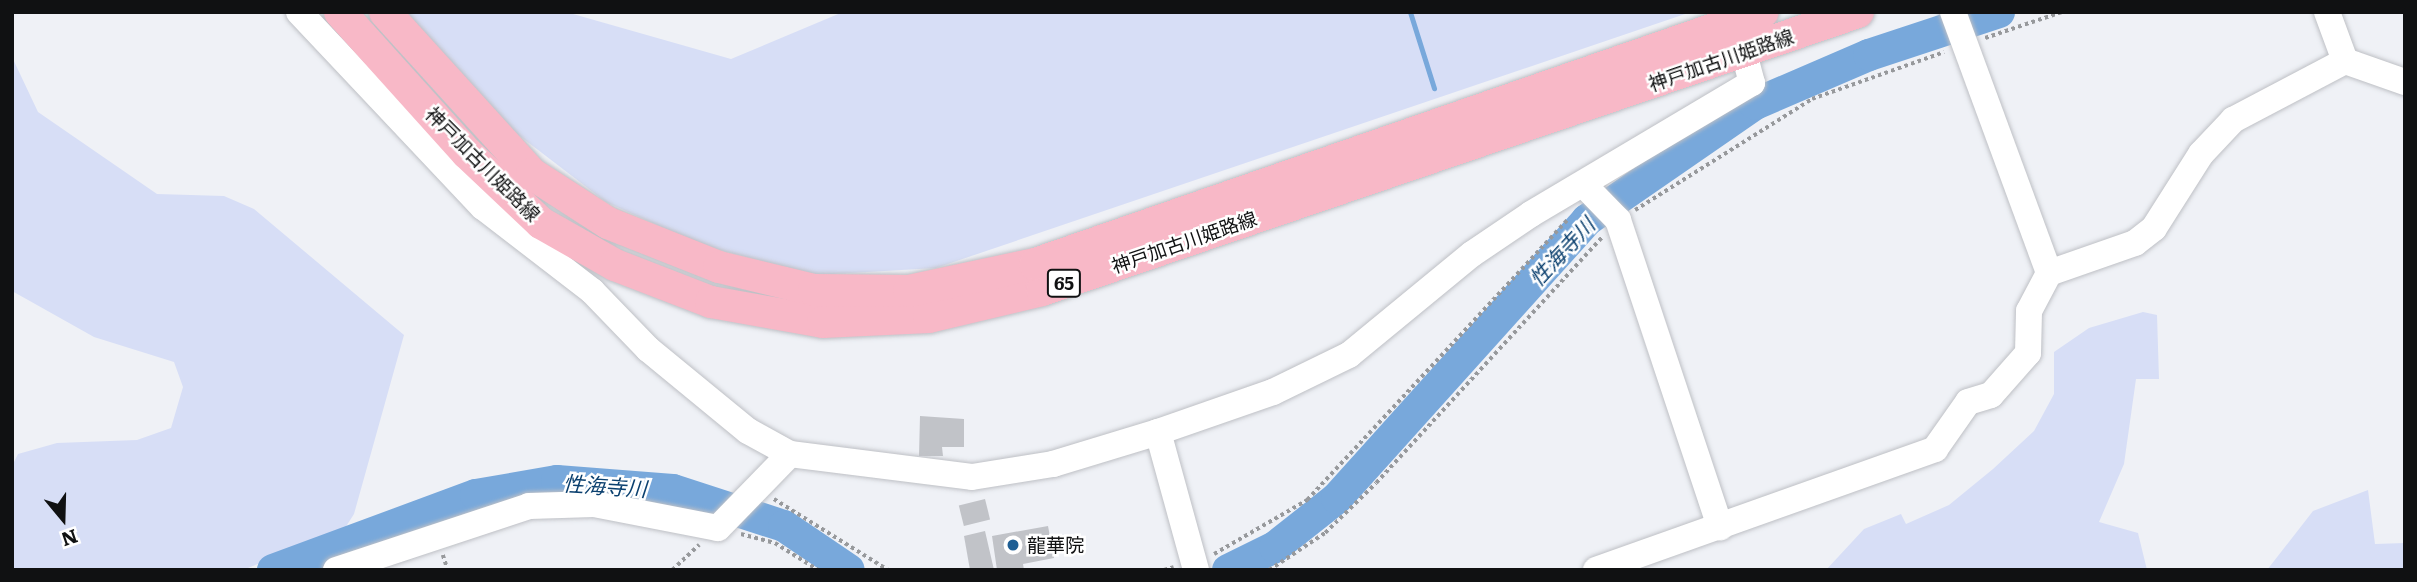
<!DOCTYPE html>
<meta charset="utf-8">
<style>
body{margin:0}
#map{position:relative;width:2417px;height:582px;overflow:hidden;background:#eff1f6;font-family:Literata,"Noto Sans JP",serif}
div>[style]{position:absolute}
.green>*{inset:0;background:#d7def6}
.stream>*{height:5px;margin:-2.5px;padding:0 2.5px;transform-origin:2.5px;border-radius:2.5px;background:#78a8db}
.river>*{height:32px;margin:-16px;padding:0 16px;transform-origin:16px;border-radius:16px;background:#78a8db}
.building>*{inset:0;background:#c1c3c8;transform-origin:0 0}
.path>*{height:3.5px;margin-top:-1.75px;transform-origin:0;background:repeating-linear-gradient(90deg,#97999c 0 3.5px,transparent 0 7px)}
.roads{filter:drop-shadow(0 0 2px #bec0c5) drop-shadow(0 0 2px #bec0c5)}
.minor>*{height:26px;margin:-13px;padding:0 13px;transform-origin:13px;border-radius:13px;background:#fff}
.major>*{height:32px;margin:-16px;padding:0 16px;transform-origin:16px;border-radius:16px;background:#f8b8c7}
.dots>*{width:19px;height:19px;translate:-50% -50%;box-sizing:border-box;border:4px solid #fff;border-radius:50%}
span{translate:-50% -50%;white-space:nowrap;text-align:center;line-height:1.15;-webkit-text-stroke:5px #fff;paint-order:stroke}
.shield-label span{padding:2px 5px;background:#fff;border:2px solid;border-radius:5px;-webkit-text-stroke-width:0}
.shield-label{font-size:18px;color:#101112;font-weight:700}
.street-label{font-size:19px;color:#101112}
.poi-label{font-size:19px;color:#101112}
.left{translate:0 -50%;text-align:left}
.water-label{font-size:21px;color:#0b406f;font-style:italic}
.frame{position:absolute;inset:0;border:14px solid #101112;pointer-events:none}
.north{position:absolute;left:28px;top:484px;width:70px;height:70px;-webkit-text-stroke:5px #fff;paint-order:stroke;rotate:161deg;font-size:19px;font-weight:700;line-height:28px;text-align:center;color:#101112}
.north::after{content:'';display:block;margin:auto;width:24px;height:32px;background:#101112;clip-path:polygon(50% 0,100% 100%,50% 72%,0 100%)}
</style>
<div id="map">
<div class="green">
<i style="clip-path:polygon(405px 12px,566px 12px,731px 59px,843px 12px,1691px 12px,936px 268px,816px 275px,704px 246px,606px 202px,512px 130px)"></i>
<i style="clip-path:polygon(12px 57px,38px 112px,157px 194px,224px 196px,254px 209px,404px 335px,354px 514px,345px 528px,243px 570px,12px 570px,12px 466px,18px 454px,57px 443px,137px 440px,171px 428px,183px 387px,174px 362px,94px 337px,12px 291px)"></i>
<i style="clip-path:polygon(2143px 312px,2157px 315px,2159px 379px,2136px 379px,2124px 464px,2099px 522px,2138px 533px,2147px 570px,1826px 570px,1864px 529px,1901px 514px,1906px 524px,1949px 505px,1993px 469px,2034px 431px,2054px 394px,2054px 352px,2089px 328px)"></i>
<i style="clip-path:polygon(2368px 490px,2375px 544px,2405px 543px,2405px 570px,2267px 570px,2313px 511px)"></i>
</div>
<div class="stream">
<i style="left:1410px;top:12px;width:80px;rotate:72.5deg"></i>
</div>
<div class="river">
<i style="left:273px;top:570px;width:216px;rotate:-20.3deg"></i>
<i style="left:476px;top:495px;width:82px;rotate:-9.8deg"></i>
<i style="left:557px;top:481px;width:116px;rotate:4.4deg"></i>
<i style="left:673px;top:490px;width:117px;rotate:18deg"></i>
<i style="left:784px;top:526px;width:78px;rotate:34.1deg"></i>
<i style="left:1228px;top:570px;width:52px;rotate:-26.1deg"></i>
<i style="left:1275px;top:547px;width:79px;rotate:-38.3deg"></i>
<i style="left:1337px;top:498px;width:374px;rotate:-48deg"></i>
<i style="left:1587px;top:220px;width:204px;rotate:-34.6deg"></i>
<i style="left:1755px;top:104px;width:124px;rotate:-23.3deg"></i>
<i style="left:1869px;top:55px;width:137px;rotate:-18.3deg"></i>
</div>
<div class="building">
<i style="clip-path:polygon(920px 416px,964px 419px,964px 447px,942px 447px,943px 456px,919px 456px)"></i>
<i style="left:985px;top:499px;width:21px;height:27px;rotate:76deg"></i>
<i style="clip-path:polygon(1048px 526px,1054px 558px,1023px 564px,1024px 570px,997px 570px,992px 536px)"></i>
<i style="clip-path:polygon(985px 531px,994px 570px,970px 570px,964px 536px)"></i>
</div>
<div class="path">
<i style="left:1985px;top:38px;width:81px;rotate:-18.7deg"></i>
<i style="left:1635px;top:210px;width:209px;rotate:-32.1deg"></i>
<i style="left:1812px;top:99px;width:140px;rotate:-19.6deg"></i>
<i style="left:774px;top:499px;width:134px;rotate:31.9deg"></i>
<i style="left:741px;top:534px;width:35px;rotate:15deg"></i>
<i style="left:775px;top:543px;width:51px;rotate:32.1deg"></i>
<i style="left:1214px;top:554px;width:108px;rotate:-30.1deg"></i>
<i style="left:1307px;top:500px;width:385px;rotate:-47.1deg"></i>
<i style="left:443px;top:555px;width:16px;rotate:72deg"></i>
<i style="left:672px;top:570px;width:37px;rotate:-43deg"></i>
<i style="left:1164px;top:570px;width:10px;rotate:-17deg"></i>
<i style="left:1269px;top:570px;width:67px;rotate:-33.5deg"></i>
<i style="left:1325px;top:533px;width:71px;rotate:-44.4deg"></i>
<i style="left:1376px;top:483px;width:334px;rotate:-47.4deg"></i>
</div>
<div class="roads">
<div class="minor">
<i style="left:299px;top:12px;width:268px;rotate:46.7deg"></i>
<i style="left:483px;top:207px;width:138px;rotate:37.6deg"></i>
<i style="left:592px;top:291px;width:81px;rotate:46deg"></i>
<i style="left:648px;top:349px;width:129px;rotate:39.4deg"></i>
<i style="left:748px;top:431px;width:48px;rotate:28.7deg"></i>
<i style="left:790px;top:454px;width:183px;rotate:7.2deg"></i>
<i style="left:972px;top:477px;width:82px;rotate:-9.1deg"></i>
<i style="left:1053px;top:464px;width:110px;rotate:-16.9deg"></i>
<i style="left:1158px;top:432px;width:122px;rotate:-19.2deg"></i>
<i style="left:1273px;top:392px;width:85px;rotate:-26deg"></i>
<i style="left:1349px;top:355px;width:159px;rotate:-39.4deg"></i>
<i style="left:1472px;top:254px;width:71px;rotate:-34.1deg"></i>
<i style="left:1531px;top:214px;width:257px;rotate:-30.7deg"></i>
<i style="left:1752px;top:83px;width:31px;rotate:-105deg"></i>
<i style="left:1953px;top:12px;width:278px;rotate:69.8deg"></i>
<i style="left:2327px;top:12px;width:52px;rotate:69.8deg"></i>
<i style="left:2345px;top:61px;width:64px;rotate:19.3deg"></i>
<i style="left:1584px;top:185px;width:49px;rotate:45.8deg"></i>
<i style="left:1618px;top:220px;width:324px;rotate:71.6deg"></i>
<i style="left:1158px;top:432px;width:143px;rotate:74.6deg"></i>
<i style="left:336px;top:570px;width:203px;rotate:-18.3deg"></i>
<i style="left:529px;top:506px;width:65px;rotate:-1.8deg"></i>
<i style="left:594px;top:504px;width:126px;rotate:11deg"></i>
<i style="left:718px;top:528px;width:103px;rotate:-45.8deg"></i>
<i style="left:1596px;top:570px;width:360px;rotate:-19.6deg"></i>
<i style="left:1935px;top:449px;width:57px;rotate:-54.9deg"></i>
<i style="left:1968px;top:402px;width:24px;rotate:-17deg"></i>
<i style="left:1991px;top:395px;width:56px;rotate:-48.6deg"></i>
<i style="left:2028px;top:353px;width:42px;rotate:-88.6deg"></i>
<i style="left:2029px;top:311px;width:43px;rotate:-62.2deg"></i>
<i style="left:2049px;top:273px;width:91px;rotate:-19.2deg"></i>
<i style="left:2135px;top:243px;width:24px;rotate:-38deg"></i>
<i style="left:2154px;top:228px;width:88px;rotate:-57.6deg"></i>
<i style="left:2201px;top:154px;width:47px;rotate:-46.7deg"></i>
<i style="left:2233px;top:120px;width:127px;rotate:-27.8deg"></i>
</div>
<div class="major">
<i style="left:340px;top:12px;width:190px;rotate:48deg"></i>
<i style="left:467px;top:153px;width:102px;rotate:43.4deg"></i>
<i style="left:541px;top:223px;width:85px;rotate:29.6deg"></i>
<i style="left:615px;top:265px;width:103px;rotate:21.1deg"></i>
<i style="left:711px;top:302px;width:114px;rotate:10.1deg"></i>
<i style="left:823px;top:322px;width:106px;rotate:-2.7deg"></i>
<i style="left:929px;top:317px;width:116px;rotate:-13.4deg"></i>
<i style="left:1042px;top:290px;width:862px;rotate:-18.81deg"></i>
<i style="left:385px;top:12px;width:219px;rotate:47.8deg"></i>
<i style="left:532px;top:174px;width:90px;rotate:32.8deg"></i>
<i style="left:608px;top:223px;width:119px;rotate:21.6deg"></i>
<i style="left:719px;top:267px;width:98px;rotate:13.6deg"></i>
<i style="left:814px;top:290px;width:95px;rotate:0.6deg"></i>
<i style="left:909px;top:291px;width:129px;rotate:-12.1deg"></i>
<i style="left:1035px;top:264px;width:770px;rotate:-19.09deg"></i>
</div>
</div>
<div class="dots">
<i style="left:1013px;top:545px;background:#1e5e94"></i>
</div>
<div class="shield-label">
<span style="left:1064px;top:283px">65</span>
</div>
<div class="street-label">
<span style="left:1721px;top:60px;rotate:-19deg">神戸加古川姫路線</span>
<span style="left:483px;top:164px;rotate:45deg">神戸加古川姫路線</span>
<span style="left:1184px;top:242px;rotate:-19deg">神戸加古川姫路線</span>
</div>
<div class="poi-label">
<span class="left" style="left:1027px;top:545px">龍華院</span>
</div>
<div class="water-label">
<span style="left:1561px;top:251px;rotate:-47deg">性海寺川</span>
<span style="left:605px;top:485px;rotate:4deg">性海寺川</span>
</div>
<div class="frame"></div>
<div class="north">N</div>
</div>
